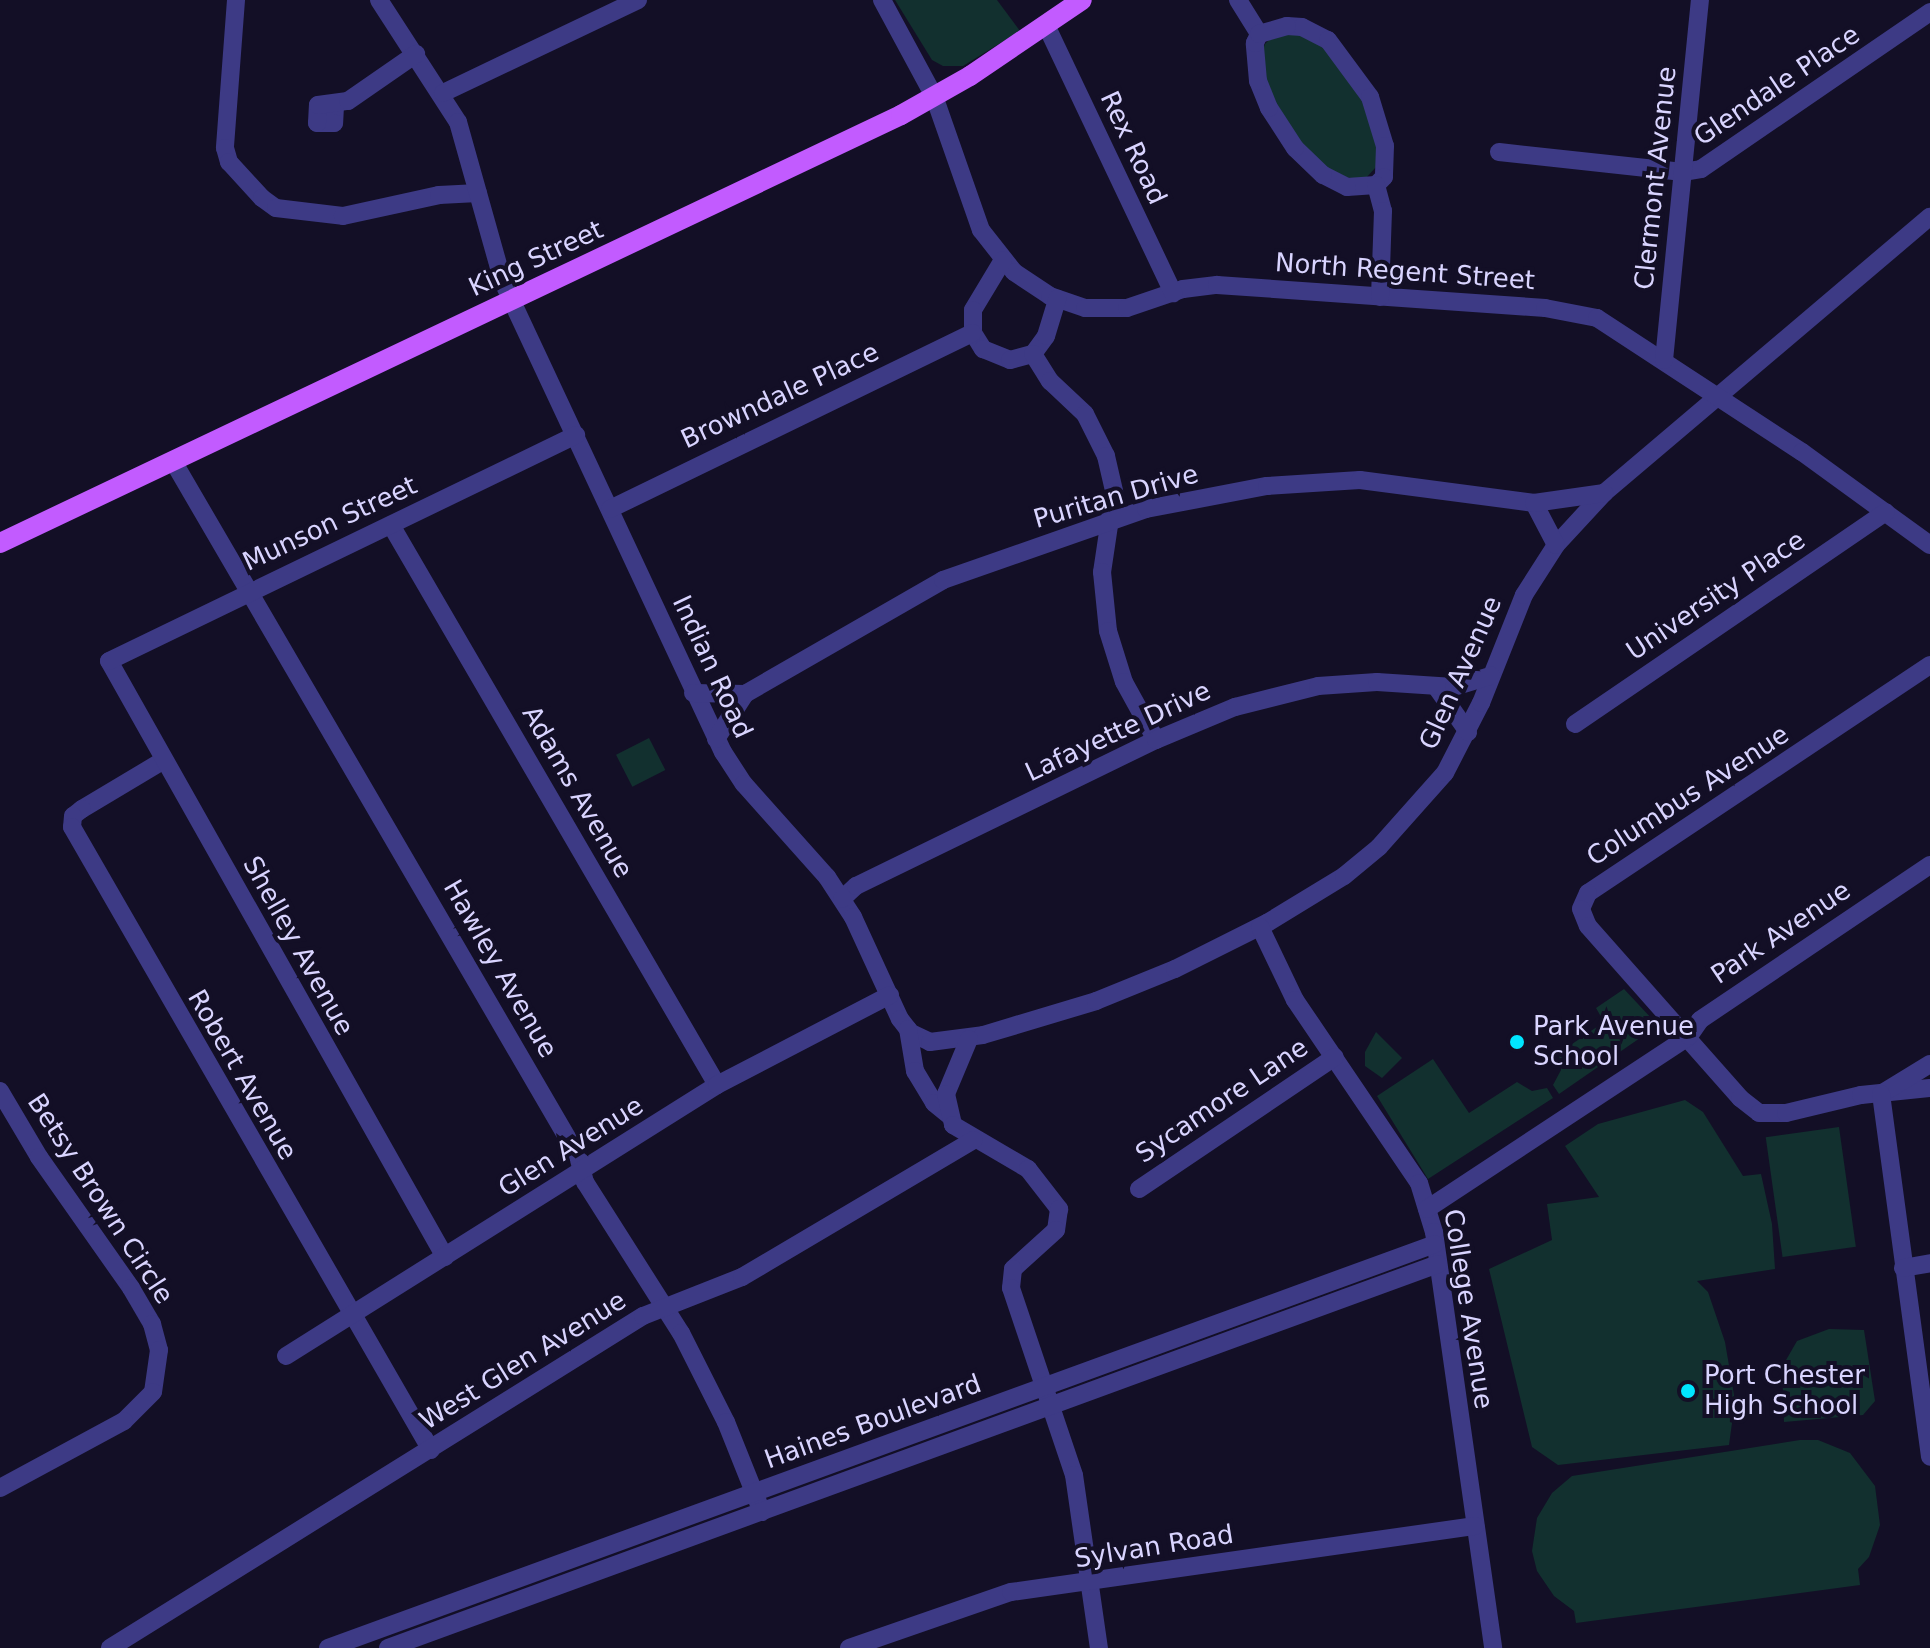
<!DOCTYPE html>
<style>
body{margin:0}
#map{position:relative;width:1930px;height:1648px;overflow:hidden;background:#130f26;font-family:"DejaVu Sans",sans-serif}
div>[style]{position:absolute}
.green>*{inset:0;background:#12302f;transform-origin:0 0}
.minor>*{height:18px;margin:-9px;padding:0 9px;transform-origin:9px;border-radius:9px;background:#3d3a85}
.major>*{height:20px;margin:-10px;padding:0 10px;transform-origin:10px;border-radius:10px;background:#c25bff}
.dots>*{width:22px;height:22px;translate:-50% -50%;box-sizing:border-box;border:4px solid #130f26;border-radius:50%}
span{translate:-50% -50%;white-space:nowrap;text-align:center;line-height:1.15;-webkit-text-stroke:8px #130f26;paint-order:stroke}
.street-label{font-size:26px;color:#d9d4ff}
.poi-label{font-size:26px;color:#d9d4ff}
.left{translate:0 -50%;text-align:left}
</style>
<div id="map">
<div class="green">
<i style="clip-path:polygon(895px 0,997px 0,1020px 31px,963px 66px,943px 66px,932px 60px)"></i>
<i style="clip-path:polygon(1299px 33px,1325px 45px,1364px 98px,1376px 128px,1377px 166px,1365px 179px,1338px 177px,1298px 142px,1267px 86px,1260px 55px,1265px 44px,1272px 37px)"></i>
<i style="left:649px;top:738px;width:36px;height:37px;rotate:63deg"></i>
<i style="clip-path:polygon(1624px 989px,1653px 1020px,1653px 1029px,1559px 1094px,1553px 1085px,1561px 1070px,1559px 1053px,1604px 1022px,1596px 1008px)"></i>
<i style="clip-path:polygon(1376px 1032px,1402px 1058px,1382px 1078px,1365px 1066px,1365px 1052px)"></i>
<i style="clip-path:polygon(1433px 1059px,1469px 1113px,1517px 1082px,1532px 1091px,1547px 1088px,1553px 1098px,1428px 1179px,1377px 1096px)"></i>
<i style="clip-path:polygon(1685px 1100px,1703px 1112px,1743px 1176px,1761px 1174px,1772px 1224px,1775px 1269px,1697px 1281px,1708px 1292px,1725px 1342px,1735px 1401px,1729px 1445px,1558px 1465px,1532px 1447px,1489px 1269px,1552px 1240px,1547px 1204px,1599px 1197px,1565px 1146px,1598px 1124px)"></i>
<i style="left:1839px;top:1127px;width:121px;height:74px;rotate:82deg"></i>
<i style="clip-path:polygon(1829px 1329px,1864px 1330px,1875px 1401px,1863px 1415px,1784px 1422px,1782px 1367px,1797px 1341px)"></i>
<i style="clip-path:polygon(1800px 1440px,1818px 1440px,1850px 1453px,1875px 1486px,1880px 1525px,1869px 1557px,1858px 1569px,1860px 1585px,1576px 1623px,1574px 1611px,1554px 1596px,1537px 1571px,1532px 1551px,1537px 1518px,1552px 1493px,1572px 1476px)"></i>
</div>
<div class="minor">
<i style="left:236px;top:0;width:148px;rotate:94.3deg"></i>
<i style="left:225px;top:148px;width:15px;rotate:74deg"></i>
<i style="left:229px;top:162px;width:49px;rotate:47.5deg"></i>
<i style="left:262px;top:198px;width:17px;rotate:36deg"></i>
<i style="left:276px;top:208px;width:67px;rotate:6.8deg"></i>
<i style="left:343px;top:216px;width:98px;rotate:-12.3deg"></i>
<i style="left:439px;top:195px;width:39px;rotate:-3deg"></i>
<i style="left:379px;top:0;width:145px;rotate:57.1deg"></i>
<i style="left:458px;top:122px;width:166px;rotate:74.3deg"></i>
<i style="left:503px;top:282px;width:519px;rotate:64.92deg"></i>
<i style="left:723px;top:752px;width:38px;rotate:57deg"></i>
<i style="left:744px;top:784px;width:125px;rotate:48.3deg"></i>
<i style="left:827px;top:877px;width:48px;rotate:57deg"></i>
<i style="left:853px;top:917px;width:112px;rotate:65.3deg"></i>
<i style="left:900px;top:1019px;width:18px;rotate:52deg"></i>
<i style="left:911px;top:1033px;width:21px;rotate:25deg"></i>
<i style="left:930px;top:1042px;width:53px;rotate:-7.5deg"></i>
<i style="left:983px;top:1035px;width:118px;rotate:-16.7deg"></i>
<i style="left:1096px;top:1001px;width:85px;rotate:-22.1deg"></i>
<i style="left:1175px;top:969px;width:103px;rotate:-26.6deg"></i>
<i style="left:1267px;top:923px;width:90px;rotate:-31.4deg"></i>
<i style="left:1344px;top:876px;width:45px;rotate:-39.6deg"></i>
<i style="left:1379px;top:847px;width:99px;rotate:-48.3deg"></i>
<i style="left:1445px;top:773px;width:79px;rotate:-62.8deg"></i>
<i style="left:1481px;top:703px;width:116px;rotate:-68.3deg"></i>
<i style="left:1524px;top:595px;width:59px;rotate:-57.4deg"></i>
<i style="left:1556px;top:545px;width:71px;rotate:-47.3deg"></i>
<i style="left:1604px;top:493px;width:427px;rotate:-40.3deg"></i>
<i style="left:882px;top:0;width:109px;rotate:61.6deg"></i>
<i style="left:934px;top:96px;width:142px;rotate:70.7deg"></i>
<i style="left:981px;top:230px;width:53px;rotate:51.8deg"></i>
<i style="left:1014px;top:272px;width:43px;rotate:33.7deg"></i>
<i style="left:1050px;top:296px;width:37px;rotate:19deg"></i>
<i style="left:1085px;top:308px;width:42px"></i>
<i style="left:1127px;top:308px;width:59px;rotate:-18.7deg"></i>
<i style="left:1183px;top:289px;width:34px;rotate:-7deg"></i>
<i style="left:1217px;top:285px;width:329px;rotate:4deg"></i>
<i style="left:1545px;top:308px;width:53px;rotate:10.9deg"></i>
<i style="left:1597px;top:318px;width:245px;rotate:33.2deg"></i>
<i style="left:1802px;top:452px;width:158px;rotate:36deg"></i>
<i style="left:1238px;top:0;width:40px;rotate:58deg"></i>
<i style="left:1046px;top:25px;width:297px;rotate:64.6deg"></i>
<i style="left:1287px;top:26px;width:15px;rotate:4deg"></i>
<i style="left:1302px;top:27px;width:29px;rotate:27deg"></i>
<i style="left:1328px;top:40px;width:71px;rotate:53.6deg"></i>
<i style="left:1370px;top:97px;width:51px;rotate:73deg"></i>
<i style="left:1385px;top:146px;width:31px;rotate:92deg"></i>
<i style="left:1384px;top:177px;width:11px;rotate:135deg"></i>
<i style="left:1376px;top:185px;width:29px;rotate:176deg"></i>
<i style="left:1347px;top:187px;width:27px;rotate:-153deg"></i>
<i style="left:1323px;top:175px;width:39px;rotate:-136deg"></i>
<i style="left:1295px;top:148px;width:48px;rotate:-123deg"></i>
<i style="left:1269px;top:108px;width:29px;rotate:-112deg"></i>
<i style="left:1258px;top:81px;width:38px;rotate:-95deg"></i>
<i style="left:1255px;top:43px;width:10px;rotate:-66deg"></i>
<i style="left:1259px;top:34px;width:29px;rotate:-16deg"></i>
<i style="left:443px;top:93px;width:216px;rotate:-25.5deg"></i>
<i style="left:335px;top:106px;width:17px;rotate:93deg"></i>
<i style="left:334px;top:123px;width:17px;rotate:180deg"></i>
<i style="left:317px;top:123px;width:18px;rotate:-87deg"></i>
<i style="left:318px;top:105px;width:30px;rotate:-8deg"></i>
<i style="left:348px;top:101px;width:83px;rotate:-34.7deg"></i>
<i style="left:1499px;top:152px;width:185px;rotate:6.2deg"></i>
<i style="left:1683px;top:172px;width:18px;rotate:-9deg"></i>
<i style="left:1701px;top:169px;width:278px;rotate:-34.4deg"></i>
<i style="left:1376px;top:185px;width:27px;rotate:75deg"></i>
<i style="left:1383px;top:211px;width:86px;rotate:92deg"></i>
<i style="left:1003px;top:260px;width:58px;rotate:121deg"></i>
<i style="left:973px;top:310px;width:23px;rotate:90deg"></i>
<i style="left:973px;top:333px;width:19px;rotate:58deg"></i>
<i style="left:983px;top:349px;width:29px;rotate:22deg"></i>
<i style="left:1010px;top:360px;width:24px;rotate:-15deg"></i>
<i style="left:1033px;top:354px;width:22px;rotate:-54deg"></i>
<i style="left:1046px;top:336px;width:39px;rotate:-73deg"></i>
<i style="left:1033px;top:354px;width:32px;rotate:58deg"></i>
<i style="left:1050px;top:381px;width:48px;rotate:43.3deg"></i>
<i style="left:1085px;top:414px;width:47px;rotate:63.4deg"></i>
<i style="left:1106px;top:456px;width:37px;rotate:77deg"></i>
<i style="left:1114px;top:492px;width:81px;rotate:98.5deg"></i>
<i style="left:1102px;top:572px;width:59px;rotate:84.2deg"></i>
<i style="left:1108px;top:631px;width:53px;rotate:72.6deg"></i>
<i style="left:1124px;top:682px;width:66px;rotate:61.1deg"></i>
<i style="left:1664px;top:360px;width:362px;rotate:-84.3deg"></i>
<i style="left:173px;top:461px;width:804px;rotate:59.77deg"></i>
<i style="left:578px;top:1156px;width:27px;rotate:75deg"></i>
<i style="left:585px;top:1182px;width:179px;rotate:57.6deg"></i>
<i style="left:681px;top:1333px;width:100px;rotate:63.2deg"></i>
<i style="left:726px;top:1422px;width:97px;rotate:68.2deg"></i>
<i style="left:1534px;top:503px;width:47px;rotate:62.4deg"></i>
<i style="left:610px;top:509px;width:403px;rotate:-25.9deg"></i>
<i style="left:391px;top:525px;width:648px;rotate:59.79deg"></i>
<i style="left:1930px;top:665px;width:411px;rotate:146.3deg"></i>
<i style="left:1588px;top:893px;width:17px;rotate:114deg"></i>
<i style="left:1581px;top:909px;width:18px;rotate:68deg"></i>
<i style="left:1588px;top:926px;width:230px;rotate:48.5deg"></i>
<i style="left:1740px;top:1098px;width:24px;rotate:38deg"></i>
<i style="left:1759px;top:1113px;width:27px"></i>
<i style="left:1786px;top:1113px;width:77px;rotate:-13.5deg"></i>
<i style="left:1861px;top:1095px;width:69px;rotate:-5.8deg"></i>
<i style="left:1437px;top:688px;width:54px;rotate:54.8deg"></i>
<i style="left:693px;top:693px;width:52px;rotate:1.1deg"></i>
<i style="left:1575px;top:724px;width:376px;rotate:-34.3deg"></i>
<i style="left:716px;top:739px;width:54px;rotate:-57.2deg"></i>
<i style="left:745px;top:694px;width:228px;rotate:-29.9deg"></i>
<i style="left:943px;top:580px;width:215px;rotate:-19.3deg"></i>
<i style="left:1146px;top:509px;width:123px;rotate:-10.8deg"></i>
<i style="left:1267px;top:486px;width:93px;rotate:-3.7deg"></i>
<i style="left:1360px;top:480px;width:176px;rotate:7.5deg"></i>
<i style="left:1534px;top:503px;width:71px;rotate:-8.1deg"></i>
<i style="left:164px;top:760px;width:96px;rotate:149.1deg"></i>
<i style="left:82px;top:809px;width:11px;rotate:142deg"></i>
<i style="left:73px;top:816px;width:11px;rotate:95deg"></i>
<i style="left:72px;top:827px;width:719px;rotate:60.05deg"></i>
<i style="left:842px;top:899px;width:19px;rotate:-43deg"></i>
<i style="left:856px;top:886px;width:334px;rotate:-26deg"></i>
<i style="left:1156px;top:740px;width:86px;rotate:-22.7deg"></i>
<i style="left:1235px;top:707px;width:86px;rotate:-14.2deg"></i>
<i style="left:1318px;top:686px;width:59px;rotate:-3.9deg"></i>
<i style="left:1377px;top:682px;width:77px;rotate:3.7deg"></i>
<i style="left:1454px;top:687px;width:39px;rotate:-17deg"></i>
<i style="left:1260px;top:927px;width:81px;rotate:64.4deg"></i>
<i style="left:1295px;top:1000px;width:221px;rotate:55.9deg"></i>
<i style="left:1419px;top:1183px;width:51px;rotate:73deg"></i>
<i style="left:1434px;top:1232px;width:420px;rotate:81.9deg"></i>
<i style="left:908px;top:1029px;width:43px;rotate:80.5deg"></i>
<i style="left:915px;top:1071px;width:37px;rotate:59deg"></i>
<i style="left:934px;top:1103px;width:19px;rotate:39deg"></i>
<i style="left:969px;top:1039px;width:60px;rotate:112.7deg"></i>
<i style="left:946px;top:1094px;width:32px;rotate:77deg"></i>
<i style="left:953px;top:1125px;width:87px;rotate:30.4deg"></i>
<i style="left:1028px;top:1169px;width:51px;rotate:52.2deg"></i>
<i style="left:1059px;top:1209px;width:21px;rotate:98deg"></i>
<i style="left:1056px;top:1230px;width:58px;rotate:137.8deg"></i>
<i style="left:1013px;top:1269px;width:19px;rotate:96deg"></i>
<i style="left:1011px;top:1288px;width:197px;rotate:71.4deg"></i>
<i style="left:1074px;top:1475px;width:175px;rotate:81.8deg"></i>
<i style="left:1930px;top:1064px;width:57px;rotate:148.5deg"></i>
<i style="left:1881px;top:1094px;width:366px;rotate:82.3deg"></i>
<i style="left:0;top:1091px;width:77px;rotate:59.4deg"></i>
<i style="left:39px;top:1157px;width:160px;rotate:54.9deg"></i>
<i style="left:131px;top:1288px;width:42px;rotate:59.7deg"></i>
<i style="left:152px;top:1324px;width:27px;rotate:75deg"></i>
<i style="left:159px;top:1350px;width:42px;rotate:98.1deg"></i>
<i style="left:153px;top:1392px;width:41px;rotate:135deg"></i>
<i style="left:124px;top:1421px;width:141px;rotate:151.6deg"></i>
<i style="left:1139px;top:1189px;width:236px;rotate:-34deg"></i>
<i style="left:1427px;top:1209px;width:314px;rotate:-33.4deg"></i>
<i style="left:1689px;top:1036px;width:19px;rotate:-55deg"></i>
<i style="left:1700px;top:1020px;width:277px;rotate:-34deg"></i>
<i style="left:445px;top:1257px;width:684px;rotate:-119.41deg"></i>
<i style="left:109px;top:661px;width:519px;rotate:-25.82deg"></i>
<i style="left:1903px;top:1268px;width:27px;rotate:-10deg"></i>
<i style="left:286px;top:1356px;width:509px;rotate:-32.16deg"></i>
<i style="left:717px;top:1085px;width:195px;rotate:-27.5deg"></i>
<i style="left:110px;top:1648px;width:628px;rotate:-31.92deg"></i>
<i style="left:643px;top:1316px;width:106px;rotate:-21.5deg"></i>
<i style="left:742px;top:1277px;width:269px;rotate:-30.6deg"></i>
<i style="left:328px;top:1648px;width:1178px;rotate:-20.05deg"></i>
<i style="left:388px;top:1648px;width:1118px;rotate:-20.09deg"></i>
<i style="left:849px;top:1648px;width:171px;rotate:-19.1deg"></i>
<i style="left:1011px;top:1592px;width:469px;rotate:-8.1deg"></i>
</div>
<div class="major">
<i style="left:0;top:543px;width:997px;rotate:-25.41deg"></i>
<i style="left:901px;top:115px;width:79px;rotate:-29.5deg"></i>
<i style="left:970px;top:76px;width:135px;rotate:-34.2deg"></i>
</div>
<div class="dots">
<i style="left:1517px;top:1042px;background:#00e5ff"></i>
<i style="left:1688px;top:1391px;background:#00e5ff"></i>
</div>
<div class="street-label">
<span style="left:1777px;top:86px;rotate:-34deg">Glendale Place</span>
<span style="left:1133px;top:148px;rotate:65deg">Rex Road</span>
<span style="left:1656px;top:178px;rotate:-84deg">Clermont Avenue</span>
<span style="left:536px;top:259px;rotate:-25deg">King Street</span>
<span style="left:1405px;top:272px;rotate:4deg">North Regent Street</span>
<span style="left:780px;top:396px;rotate:-25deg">Browndale Place</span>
<span style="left:1116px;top:497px;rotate:-16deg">Puritan Drive</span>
<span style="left:330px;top:524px;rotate:-25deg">Munson Street</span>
<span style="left:1716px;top:596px;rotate:-34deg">University Place</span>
<span style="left:712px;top:667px;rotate:65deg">Indian Road</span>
<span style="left:1461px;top:673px;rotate:-66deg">Glen Avenue</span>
<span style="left:1118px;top:732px;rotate:-25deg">Lafayette Drive</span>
<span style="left:577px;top:792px;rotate:60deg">Adams Avenue</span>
<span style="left:1688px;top:796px;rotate:-33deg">Columbus Avenue</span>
<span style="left:1781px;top:933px;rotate:-34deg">Park Avenue</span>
<span style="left:298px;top:946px;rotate:61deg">Shelley Avenue</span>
<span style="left:500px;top:969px;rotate:60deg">Hawley Avenue</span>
<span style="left:242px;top:1075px;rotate:60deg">Robert Avenue</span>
<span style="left:1222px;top:1101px;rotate:-34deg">Sycamore Lane</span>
<span style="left:571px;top:1147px;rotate:-32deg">Glen Avenue</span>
<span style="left:100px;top:1199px;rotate:57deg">Betsy Brown Circle</span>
<span style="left:1468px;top:1309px;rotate:81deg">College Avenue</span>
<span style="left:523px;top:1361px;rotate:-32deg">West Glen Avenue</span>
<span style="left:873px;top:1422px;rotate:-20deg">Haines Boulevard</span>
<span style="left:1154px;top:1547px;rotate:-9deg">Sylvan Road</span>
</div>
<div class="poi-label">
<span class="left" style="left:1533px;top:1042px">Park Avenue<br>School</span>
<span class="left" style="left:1704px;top:1391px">Port Chester<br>High School</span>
</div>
</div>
